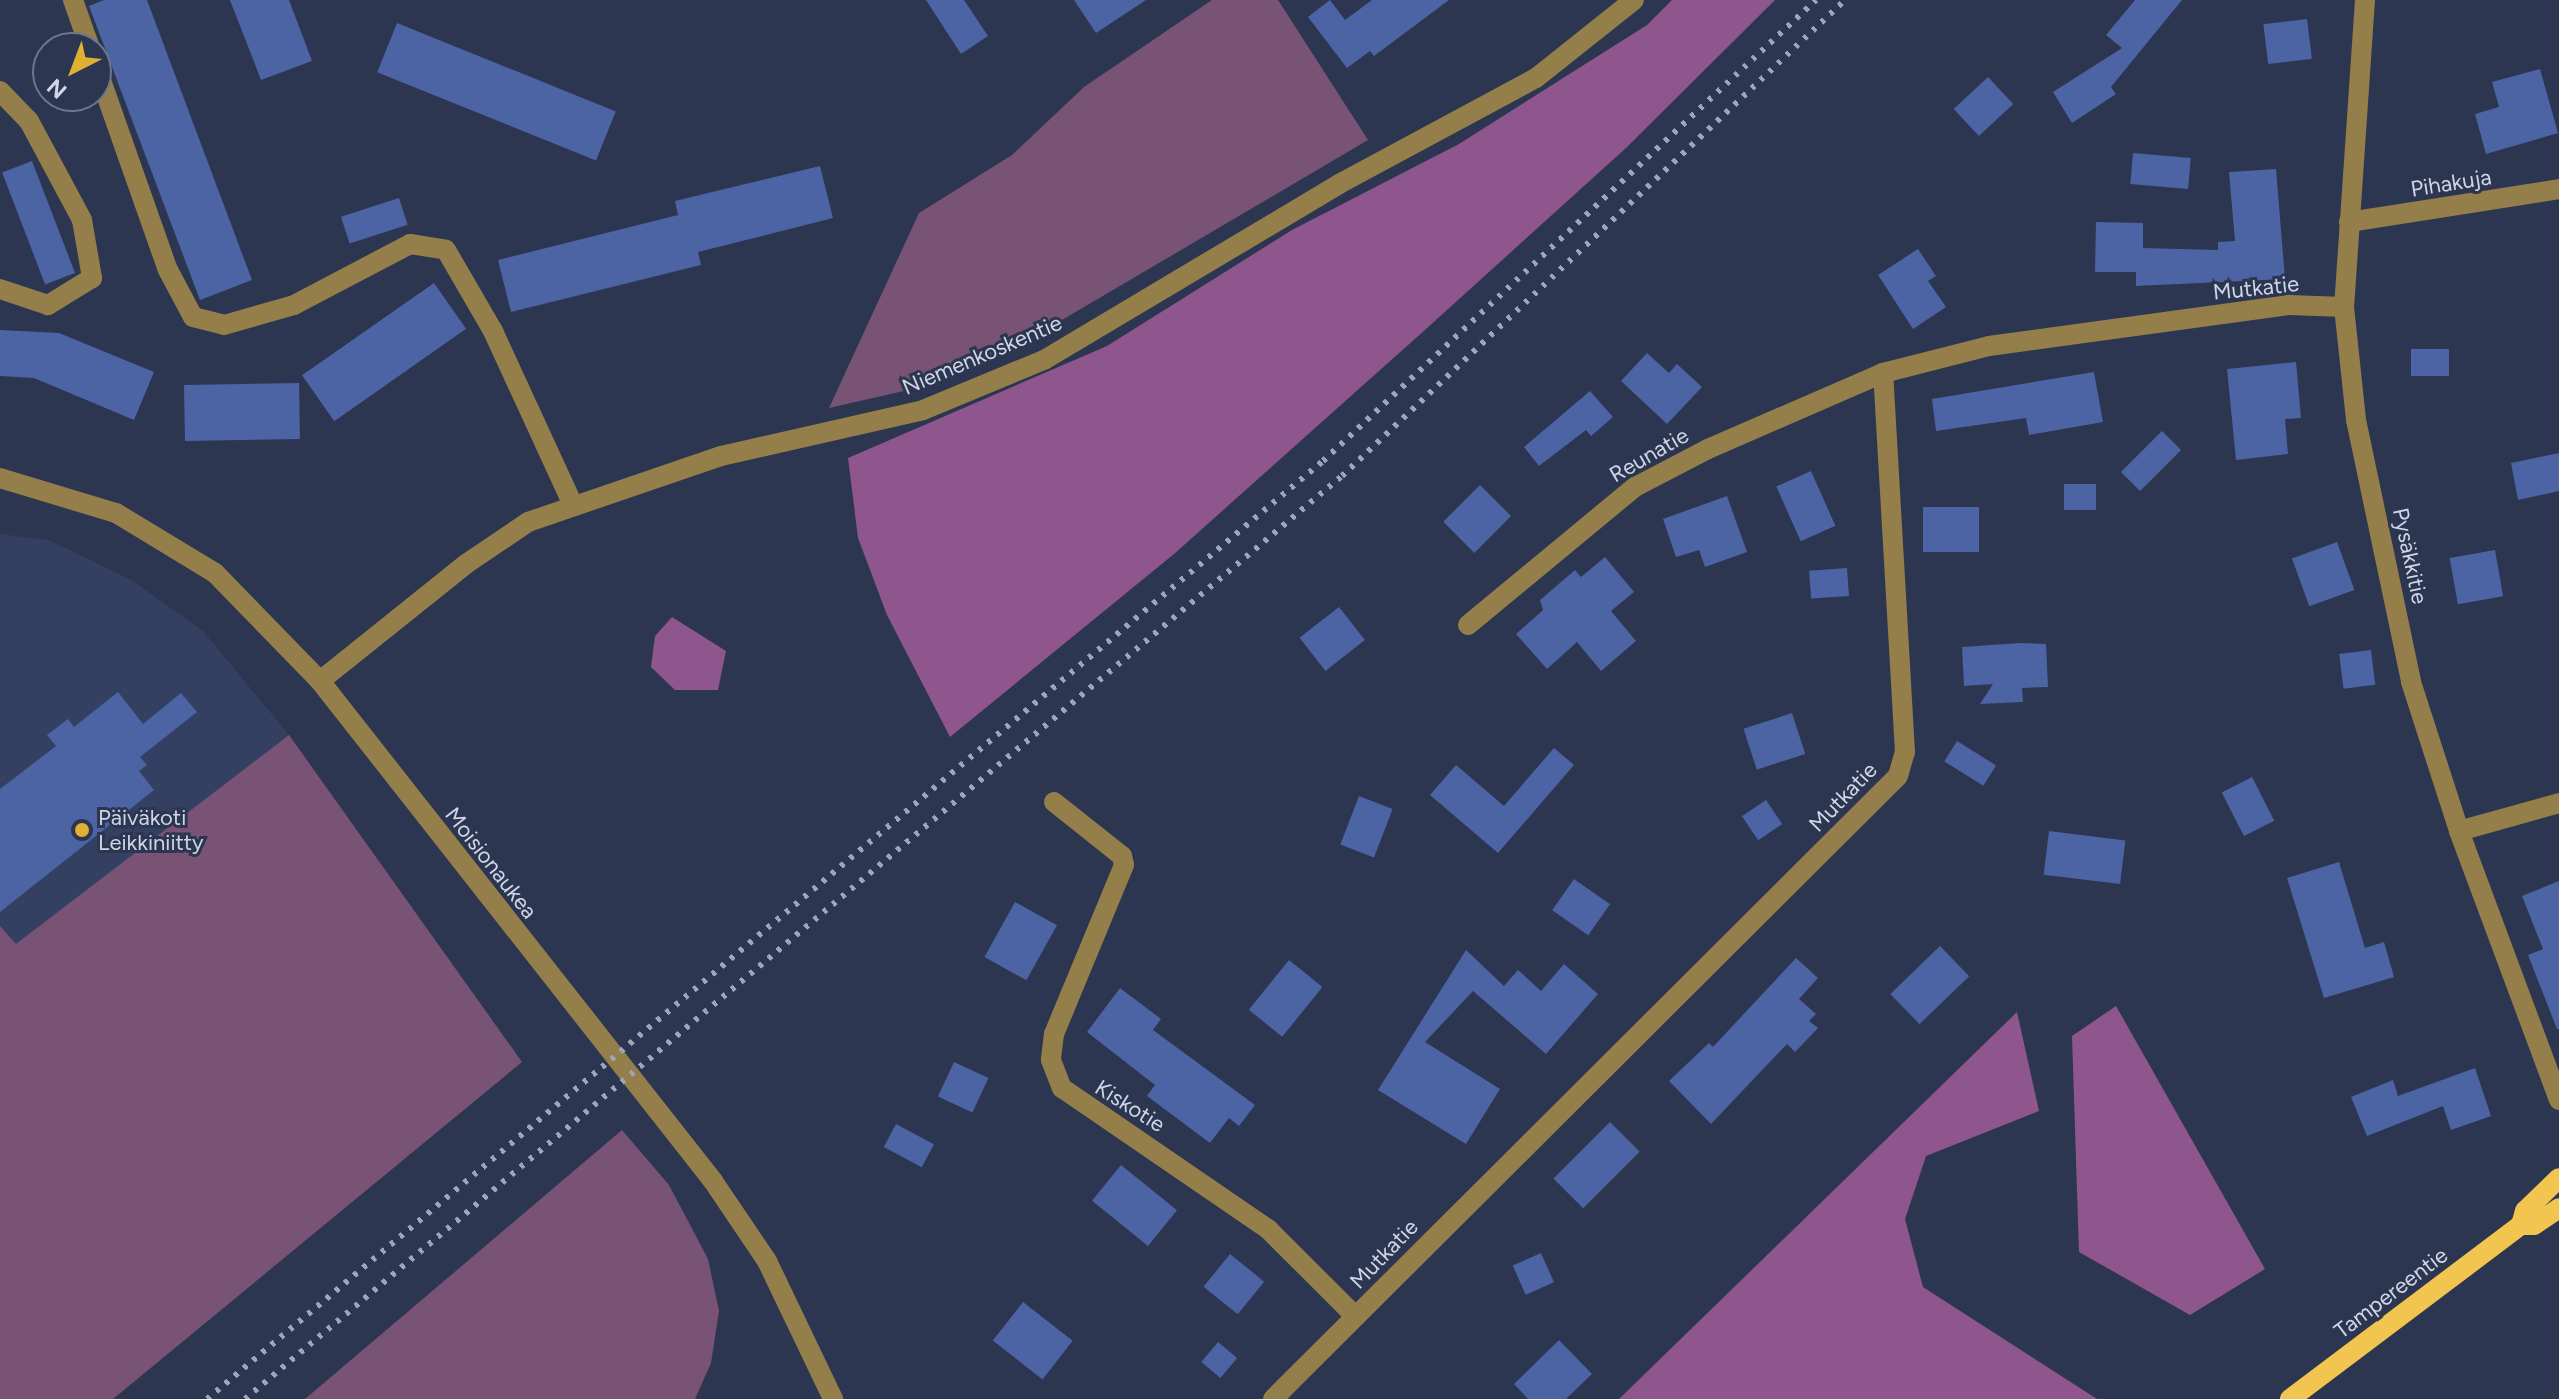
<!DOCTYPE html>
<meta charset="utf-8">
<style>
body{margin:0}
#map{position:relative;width:2559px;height:1399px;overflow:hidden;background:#2c3651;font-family:Figtree,sans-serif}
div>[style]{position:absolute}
.built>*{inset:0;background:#334061}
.green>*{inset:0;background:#785376}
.forest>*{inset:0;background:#8e568d}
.building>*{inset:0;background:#4c63a4;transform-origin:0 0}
.minor>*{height:20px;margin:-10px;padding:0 10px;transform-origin:10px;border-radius:10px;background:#947f4b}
.major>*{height:20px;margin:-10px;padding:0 10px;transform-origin:10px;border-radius:10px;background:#f1c54f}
.rail>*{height:6px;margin-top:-3px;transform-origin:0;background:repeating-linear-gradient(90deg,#9da5b9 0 4px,transparent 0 12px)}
.dots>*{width:22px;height:22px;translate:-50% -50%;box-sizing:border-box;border:4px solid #2c3651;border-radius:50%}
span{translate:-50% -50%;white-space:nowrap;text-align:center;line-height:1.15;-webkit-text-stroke:6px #2c3651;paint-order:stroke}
.street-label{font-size:22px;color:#cfd6e7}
.poi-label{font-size:22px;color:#cfd6e7}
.left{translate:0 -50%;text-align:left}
.north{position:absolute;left:32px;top:32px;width:80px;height:80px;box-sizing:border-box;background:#2c3651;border:2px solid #6d768d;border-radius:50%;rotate:222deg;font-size:22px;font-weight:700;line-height:32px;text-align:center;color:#cfd6e7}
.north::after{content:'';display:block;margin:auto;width:28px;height:36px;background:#deb133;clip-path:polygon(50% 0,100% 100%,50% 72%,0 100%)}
</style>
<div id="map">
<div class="built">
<i style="clip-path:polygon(0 534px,49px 540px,133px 581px,203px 631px,289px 735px,16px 945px,0 926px)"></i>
</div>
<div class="green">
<i style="clip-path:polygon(1212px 0,1278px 0,1368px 140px,989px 363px,908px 390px,829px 408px,919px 213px,1012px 155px,1084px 87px)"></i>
<i style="clip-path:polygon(289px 735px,522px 1062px,113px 1399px,0 1399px,0 926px,16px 944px)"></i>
<i style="clip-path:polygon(622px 1130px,669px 1185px,708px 1259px,719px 1311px,711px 1363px,695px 1399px,305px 1399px)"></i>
</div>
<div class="forest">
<i style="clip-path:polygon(1672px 0,1775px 0,1626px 148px,1426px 329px,1174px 554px,950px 737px,887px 615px,858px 538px,848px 458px,1107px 346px,1292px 230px,1459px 144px,1647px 25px)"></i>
<i style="clip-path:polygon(672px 617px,726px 651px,718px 690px,675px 690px,651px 667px,655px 636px)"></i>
<i style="clip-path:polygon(2116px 1006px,2265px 1269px,2190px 1315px,2079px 1252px,2072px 1036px)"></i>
<i style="clip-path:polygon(2017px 1012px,2039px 1111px,1926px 1156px,1905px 1219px,1923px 1287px,2097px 1399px,1619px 1399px)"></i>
</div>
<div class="building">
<i style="clip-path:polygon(104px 0,147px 0,252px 280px,200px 300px,89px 6px)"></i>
<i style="clip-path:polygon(230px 0,289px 0,312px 61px,261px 80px)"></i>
<i style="clip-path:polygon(926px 0,964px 0,988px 36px,961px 54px)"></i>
<i style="clip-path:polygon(1074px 0,1146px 0,1096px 33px)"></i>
<i style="clip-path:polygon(1330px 0,1345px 20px,1372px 0,1449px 0,1374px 56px,1370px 51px,1347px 68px,1308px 17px)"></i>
<i style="clip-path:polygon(2135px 0,2182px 0,2111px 87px,2116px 94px,2072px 123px,2053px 92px,2122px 48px,2106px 35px)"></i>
<i style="left:2307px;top:19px;width:40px;height:44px;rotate:83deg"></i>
<i style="left:397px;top:23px;width:236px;height:53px;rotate:22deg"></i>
<i style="clip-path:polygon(2540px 69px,2558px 133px,2486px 154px,2475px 114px,2499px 107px,2492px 82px)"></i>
<i style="left:1988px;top:77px;width:37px;height:47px;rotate:47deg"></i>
<i style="left:2133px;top:153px;width:58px;height:31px;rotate:5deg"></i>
<i style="left:32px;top:161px;width:120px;height:32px;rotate:69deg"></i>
<i style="clip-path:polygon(820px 166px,833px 218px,698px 252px,701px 265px,511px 312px,498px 260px,678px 215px,675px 201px)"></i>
<i style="clip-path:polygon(2276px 169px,2285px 279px,2136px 286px,2136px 272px,2095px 272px,2096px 222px,2143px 223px,2143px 248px,2218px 250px,2218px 242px,2235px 241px,2229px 172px)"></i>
<i style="left:399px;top:198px;width:28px;height:61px;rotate:72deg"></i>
<i style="clip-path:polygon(1918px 249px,1936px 276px,1928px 281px,1946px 307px,1913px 329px,1878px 275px)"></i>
<i style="left:434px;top:283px;width:56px;height:161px;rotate:55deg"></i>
<i style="clip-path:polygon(0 330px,59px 333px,154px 372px,134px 420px,34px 378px,0 376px)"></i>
<i style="left:2411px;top:349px;width:38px;height:27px"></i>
<i style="clip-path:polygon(1647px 353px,1669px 373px,1677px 364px,1702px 387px,1667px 424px,1621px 381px)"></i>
<i style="clip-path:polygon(2296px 362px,2301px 418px,2285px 419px,2288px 454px,2236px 460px,2227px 369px)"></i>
<i style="clip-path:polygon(2094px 372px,2103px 422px,2029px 435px,2026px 418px,1936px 431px,1932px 399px)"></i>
<i style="left:299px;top:383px;width:56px;height:115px;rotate:89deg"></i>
<i style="clip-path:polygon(1590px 391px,1613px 417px,1591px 436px,1586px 430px,1539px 466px,1524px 447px)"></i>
<i style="left:2162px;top:431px;width:27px;height:58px;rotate:45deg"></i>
<i style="clip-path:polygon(2559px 453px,2559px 491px,2518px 500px,2511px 463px)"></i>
<i style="left:1811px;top:471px;width:60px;height:38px;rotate:66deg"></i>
<i style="left:2064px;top:484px;width:32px;height:26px"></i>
<i style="left:1480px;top:485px;width:44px;height:52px;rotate:45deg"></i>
<i style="clip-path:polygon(1727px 496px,1747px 552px,1705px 567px,1699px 550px,1676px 557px,1663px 519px)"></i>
<i style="left:1923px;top:507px;width:56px;height:45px"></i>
<i style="left:2337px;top:542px;width:51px;height:48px;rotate:70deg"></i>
<i style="left:2495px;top:550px;width:47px;height:46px;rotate:80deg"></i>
<i style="clip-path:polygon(1605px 557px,1634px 592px,1611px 611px,1636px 641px,1601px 671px,1577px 642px,1547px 669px,1516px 634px,1543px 610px,1540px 600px,1575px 570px,1581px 577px)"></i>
<i style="left:1847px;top:568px;width:28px;height:38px;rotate:86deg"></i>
<i style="left:1339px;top:607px;width:42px;height:50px;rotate:52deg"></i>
<i style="clip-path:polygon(2020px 643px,2046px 644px,2048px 687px,2022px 688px,2023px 702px,1980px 704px,1993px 684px,1964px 686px,1962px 647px)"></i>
<i style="left:2371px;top:650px;width:35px;height:32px;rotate:83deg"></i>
<i style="clip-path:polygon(118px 692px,143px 724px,181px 693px,197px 712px,140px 757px,147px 765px,139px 771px,154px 790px,0 912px,0 789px,56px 746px,47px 735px,68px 719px,74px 727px)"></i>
<i style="left:1792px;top:713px;width:43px;height:51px;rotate:72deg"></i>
<i style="left:1957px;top:741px;width:46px;height:24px;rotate:32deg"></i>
<i style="clip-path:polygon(1554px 748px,1574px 765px,1498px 853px,1430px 795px,1456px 765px,1504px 806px)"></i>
<i style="left:2252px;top:777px;width:49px;height:34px;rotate:63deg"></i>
<i style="left:1359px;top:796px;width:36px;height:52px;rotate:21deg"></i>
<i style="left:1766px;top:800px;width:29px;height:29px;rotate:56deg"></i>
<i style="left:2049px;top:831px;width:77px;height:44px;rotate:7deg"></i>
<i style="clip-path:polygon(2339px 862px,2365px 948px,2384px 942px,2394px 977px,2324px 998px,2287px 878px)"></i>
<i style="left:1574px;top:879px;width:44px;height:38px;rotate:35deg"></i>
<i style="clip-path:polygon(2559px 881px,2559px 1029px,2557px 1029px,2528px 955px,2543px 949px,2522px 896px)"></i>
<i style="left:1015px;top:902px;width:48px;height:63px;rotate:29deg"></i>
<i style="left:1940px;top:946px;width:42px;height:69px;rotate:46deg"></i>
<i style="clip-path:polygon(1466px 950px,1504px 986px,1518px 970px,1541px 991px,1564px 964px,1598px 994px,1546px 1054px,1473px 991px,1425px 1042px,1500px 1089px,1466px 1144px,1378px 1090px)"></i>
<i style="clip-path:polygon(1796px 958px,1818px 978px,1799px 999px,1816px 1014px,1809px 1021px,1818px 1028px,1795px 1052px,1787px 1044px,1711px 1124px,1669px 1081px,1709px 1043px,1713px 1047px)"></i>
<i style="left:1289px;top:960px;width:43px;height:64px;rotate:39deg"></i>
<i style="clip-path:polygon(1120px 988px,1161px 1019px,1153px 1030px,1255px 1105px,1239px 1126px,1229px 1118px,1210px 1143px,1147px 1096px,1155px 1085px,1087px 1032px)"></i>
<i style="left:954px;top:1062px;width:38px;height:38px;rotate:25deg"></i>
<i style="clip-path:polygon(2475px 1068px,2491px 1116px,2451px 1130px,2443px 1106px,2367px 1136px,2351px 1097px,2393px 1080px,2398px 1096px)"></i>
<i style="left:1610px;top:1122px;width:42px;height:80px;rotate:45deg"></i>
<i style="left:896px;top:1124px;width:43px;height:26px;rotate:28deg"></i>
<i style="left:1121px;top:1165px;width:72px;height:46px;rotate:39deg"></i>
<i style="left:1541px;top:1253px;width:32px;height:31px;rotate:66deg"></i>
<i style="left:1230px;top:1254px;width:44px;height:42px;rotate:39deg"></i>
<i style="left:1023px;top:1302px;width:63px;height:49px;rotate:38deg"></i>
<i style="clip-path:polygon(1559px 1340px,1592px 1374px,1566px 1399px,1528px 1399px,1514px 1384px)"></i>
<i style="left:1218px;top:1342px;width:25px;height:26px;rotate:40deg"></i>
</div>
<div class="minor">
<i style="left:73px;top:0;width:51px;rotate:70.5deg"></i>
<i style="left:2365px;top:0;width:308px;rotate:93.9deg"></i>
<i style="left:2344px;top:307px;width:114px;rotate:83.9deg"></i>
<i style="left:2356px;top:420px;width:268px;rotate:78.1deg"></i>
<i style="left:2411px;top:682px;width:157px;rotate:72.1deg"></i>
<i style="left:2459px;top:831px;width:287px;rotate:69.6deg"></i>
<i style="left:96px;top:66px;width:216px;rotate:70.6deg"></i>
<i style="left:168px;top:270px;width:53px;rotate:62deg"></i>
<i style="left:193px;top:317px;width:32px;rotate:14deg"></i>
<i style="left:224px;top:325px;width:73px;rotate:-15.9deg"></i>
<i style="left:294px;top:305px;width:131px;rotate:-27.7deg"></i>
<i style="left:410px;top:244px;width:36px;rotate:9deg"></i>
<i style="left:446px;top:250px;width:94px;rotate:59.9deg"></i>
<i style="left:493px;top:331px;width:189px;rotate:65.3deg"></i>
<i style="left:0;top:91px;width:42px;rotate:46deg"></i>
<i style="left:29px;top:121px;width:112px;rotate:61.8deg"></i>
<i style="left:82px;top:220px;width:59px;rotate:80.2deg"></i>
<i style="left:92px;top:278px;width:52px;rotate:148.5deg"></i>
<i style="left:48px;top:305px;width:51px;rotate:-161.6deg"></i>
<i style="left:2349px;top:222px;width:213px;rotate:-8.9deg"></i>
<i style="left:0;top:478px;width:121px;rotate:16.8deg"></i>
<i style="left:116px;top:513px;width:116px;rotate:31.2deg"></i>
<i style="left:215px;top:573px;width:151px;rotate:45.8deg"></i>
<i style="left:320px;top:681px;width:636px;rotate:51.83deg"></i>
<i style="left:713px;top:1181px;width:97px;rotate:56deg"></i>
<i style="left:767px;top:1261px;width:153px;rotate:64.4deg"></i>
<i style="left:1468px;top:625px;width:217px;rotate:-39.6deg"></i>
<i style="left:1635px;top:487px;width:82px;rotate:-27.5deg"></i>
<i style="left:1708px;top:449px;width:191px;rotate:-23.5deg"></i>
<i style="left:320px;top:681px;width:187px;rotate:-38.7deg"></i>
<i style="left:466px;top:564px;width:75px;rotate:-34.1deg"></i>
<i style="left:528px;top:522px;width:204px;rotate:-18.9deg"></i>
<i style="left:721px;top:456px;width:207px;rotate:-12.8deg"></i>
<i style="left:923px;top:410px;width:131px;rotate:-22.5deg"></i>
<i style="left:1044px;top:360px;width:344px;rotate:-30.8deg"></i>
<i style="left:1339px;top:184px;width:224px;rotate:-28.3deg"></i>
<i style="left:1536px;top:78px;width:125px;rotate:-38.5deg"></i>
<i style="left:1054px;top:802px;width:87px;rotate:38.5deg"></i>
<i style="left:1122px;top:856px;width:9px;rotate:77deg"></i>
<i style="left:1124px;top:865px;width:183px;rotate:112.5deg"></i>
<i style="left:1054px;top:1034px;width:26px;rotate:97deg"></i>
<i style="left:1051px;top:1060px;width:30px;rotate:69deg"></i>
<i style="left:1062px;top:1088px;width:250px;rotate:34.4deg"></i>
<i style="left:1268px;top:1229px;width:124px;rotate:45deg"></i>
<i style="left:2459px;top:831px;width:104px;rotate:-15.6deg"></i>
<i style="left:1273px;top:1399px;width:882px;rotate:-44.91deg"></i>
<i style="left:1898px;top:776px;width:25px;rotate:-74deg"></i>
<i style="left:1905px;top:752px;width:380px;rotate:-93.3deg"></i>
<i style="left:1883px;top:373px;width:109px;rotate:-14.3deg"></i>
<i style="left:1989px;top:346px;width:303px;rotate:-7.8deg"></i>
<i style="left:2289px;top:305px;width:55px;rotate:2.1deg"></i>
</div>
<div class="major">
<i style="left:2521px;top:1225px;width:15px;rotate:-74deg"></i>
<i style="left:2525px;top:1211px;width:47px;rotate:-44.1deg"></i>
<i style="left:2290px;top:1399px;width:289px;rotate:-37deg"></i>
<i style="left:2521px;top:1225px;width:13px"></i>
<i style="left:2534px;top:1225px;width:30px;rotate:-34deg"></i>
</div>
<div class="rail">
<i style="left:207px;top:1399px;width:1458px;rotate:-40.05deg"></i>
<i style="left:1323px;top:461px;width:675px;rotate:-43.08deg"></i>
<i style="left:245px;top:1399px;width:1434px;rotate:-40.08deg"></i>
<i style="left:1342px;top:476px;width:693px;rotate:-43.42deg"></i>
</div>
<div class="dots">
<i style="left:82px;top:830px;background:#deb133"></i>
</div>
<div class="street-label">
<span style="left:2451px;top:183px;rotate:-9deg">Pihakuja</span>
<span style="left:2256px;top:288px;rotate:-6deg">Mutkatie</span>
<span style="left:982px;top:355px;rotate:-23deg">Niemenkoskentie</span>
<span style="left:1649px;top:455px;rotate:-30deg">Reunatie</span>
<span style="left:2410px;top:556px;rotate:78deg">Pysäkkitie</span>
<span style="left:1843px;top:797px;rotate:-46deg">Mutkatie</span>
<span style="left:491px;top:863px;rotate:52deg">Moisionaukea</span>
<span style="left:1130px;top:1106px;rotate:32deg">Kiskotie</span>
<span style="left:1384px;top:1254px;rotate:-46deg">Mutkatie</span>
<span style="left:2391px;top:1293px;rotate:-37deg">Tampereentie</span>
</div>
<div class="poi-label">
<span class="left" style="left:98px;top:830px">Päiväkoti<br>Leikkiniitty</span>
</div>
<div class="north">N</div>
</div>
